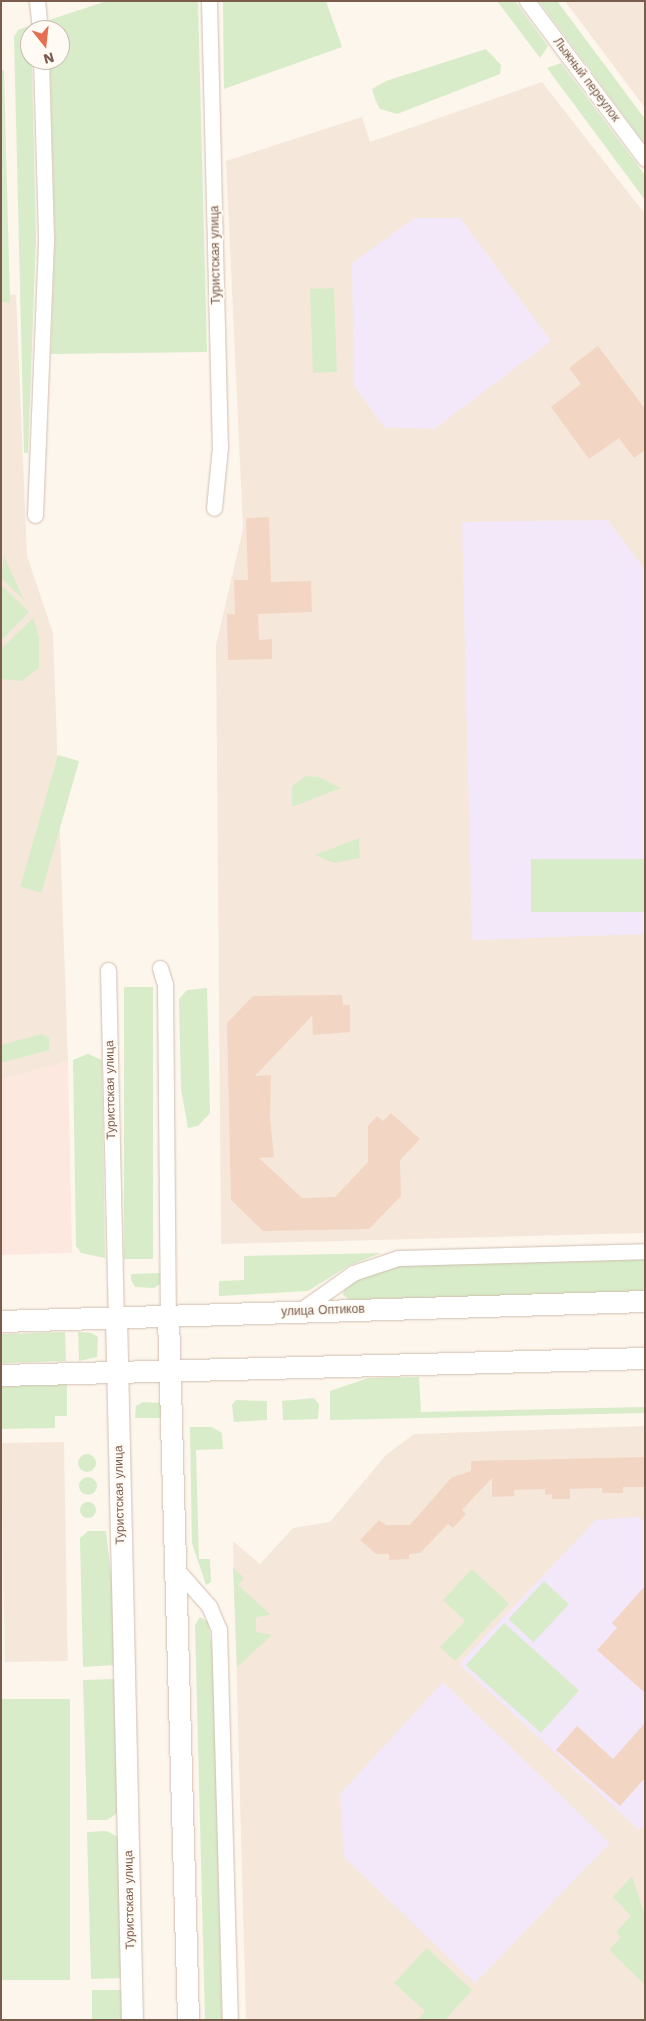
<!DOCTYPE html>
<meta charset="utf-8">
<style>
body{margin:0}
#map{position:relative;width:646px;height:2021px;overflow:hidden;background:#fdf6ec;font-family:"Work Sans",sans-serif}
div>[style]{position:absolute}
.residential>*{inset:0;background:#f5e8da;transform-origin:0 0}
.commercial>*{inset:0;background:#fde8e0}
.education>*{inset:0;background:#f3e8fa}
.green>*{inset:0;background:#d8ecc9;transform-origin:0 0}
.round{border-radius:50%}
.building>*{inset:0;background:#f3d5c3}
.roads{filter:drop-shadow(0 0 1px #d1beb0) drop-shadow(0 0 1px #d1beb0)}
.street>*{height:15px;margin:-7.5px;padding:0 7.5px;transform-origin:7.5px;border-radius:7.5px;background:#fff}
.secondary>*{height:21px;margin:-10.5px;padding:0 10.5px;transform-origin:10.5px;border-radius:10.5px;background:#fff}
span{translate:-50% -50%;white-space:nowrap;text-align:center;line-height:1.15;-webkit-text-stroke:4px #fffaf3;paint-order:stroke}
.street-label{font-size:12px;color:#7a5c4d}
.frame{position:absolute;inset:0;border:2px solid #7a5c4d;pointer-events:none}
.north{position:absolute;left:20px;top:20px;width:50px;height:50px;box-sizing:border-box;background:#fffaf3;border:1px solid #cabbb1;border-radius:50%;rotate:164deg;font-size:14px;font-weight:700;line-height:20px;text-align:center;color:#7a5c4d}
.north::after{content:'';display:block;margin:auto;width:18px;height:22px;background:#e76f51;clip-path:polygon(50% 0,100% 100%,50% 72%,0 100%)}
</style>
<div id="map">
<div class="residential">
<i style="clip-path:polygon(565px 1px,645px 1px,645px 108px)"></i>
<i style="clip-path:polygon(542px 82px,645px 214px,645px 1233px,221px 1244px,216px 645px,243px 529px,226px 161px,362px 117px,370px 142px)"></i>
<i style="clip-path:polygon(1px 294px,16px 295px,27px 556px,53px 633px,68px 1061px,1px 1080px)"></i>
<i style="clip-path:polygon(645px 1426px,645px 2020px,246px 2020px,233px 1541px,260px 1564px,293px 1528px,330px 1522px,386px 1455px,414px 1434px)"></i>
<i style="left:64px;top:1442px;width:219px;height:63px;rotate:89deg"></i>
</div>
<div class="commercial">
<i style="clip-path:polygon(68px 1061px,72px 1253px,1px 1255px,1px 1080px)"></i>
</div>
<div class="education">
<i style="clip-path:polygon(415px 218px,460px 218px,551px 341px,434px 429px,384px 427px,354px 386px,352px 263px)"></i>
<i style="clip-path:polygon(608px 520px,645px 570px,645px 934px,472px 940px,462px 522px)"></i>
<i style="clip-path:polygon(639px 1517px,645px 1522px,645px 1824px,639px 1830px,459px 1664px,596px 1520px)"></i>
<i style="clip-path:polygon(443px 1682px,610px 1843px,475px 1983px,344px 1857px,340px 1794px)"></i>
</div>
<div class="green">
<i style="clip-path:polygon(107px 1px,198px 1px,207px 352px,51px 354px,55px 238px,50px 60px,60px 60px,60px 30px,50px 30px,49px 20px)"></i>
<i style="clip-path:polygon(223px 1px,326px 1px,342px 47px,224px 89px)"></i>
<i style="clip-path:polygon(497px 1px,515px 1px,548px 46px,540px 58px)"></i>
<i style="clip-path:polygon(539px 1px,557px 1px,645px 119px,645px 144px)"></i>
<i style="clip-path:polygon(31px 25px,36px 237px,28px 453px,24px 453px,14px 37px,18px 30px)"></i>
<i style="clip-path:polygon(486px 49px,501px 65px,500px 74px,397px 114px,380px 109px,375px 99px,372px 89px,386px 81px)"></i>
<i style="clip-path:polygon(561px 63px,645px 175px,645px 200px,547px 68px)"></i>
<i style="clip-path:polygon(1px 70px,4px 70px,10px 303px,1px 302px)"></i>
<i style="left:334px;top:288px;width:84px;height:24px;rotate:88deg"></i>
<i style="clip-path:polygon(4px 556px,24px 600px,1px 578px)"></i>
<i style="clip-path:polygon(1px 585px,29px 612px,1px 641px)"></i>
<i style="clip-path:polygon(33px 618px,39px 636px,39px 668px,22px 681px,1px 679px,1px 649px)"></i>
<i style="left:58px;top:755px;width:22px;height:137px;rotate:16deg"></i>
<i style="clip-path:polygon(306px 776px,319px 777px,341px 788px,292px 807px,292px 786px)"></i>
<i style="clip-path:polygon(359px 838px,360px 858px,334px 863px,315px 855px)"></i>
<i style="left:645px;top:859px;width:53px;height:114px;rotate:90deg"></i>
<i style="left:124px;top:987px;width:29px;height:272px"></i>
<i style="clip-path:polygon(207px 988px,210px 1113px,198px 1126px,188px 1128px,181px 1089px,179px 999px,187px 990px)"></i>
<i style="clip-path:polygon(42px 1034px,49px 1038px,49px 1050px,1px 1063px,1px 1045px)"></i>
<i style="clip-path:polygon(88px 1054px,102px 1060px,105px 1258px,81px 1253px,76px 1246px,73px 1060px)"></i>
<i style="clip-path:polygon(381px 1253px,348px 1266px,308px 1291px,219px 1296px,219px 1281px,244px 1280px,244px 1256px)"></i>
<i style="clip-path:polygon(645px 1258px,645px 1292px,350px 1300px,343px 1295px,345px 1286px,358px 1277px,401px 1265px)"></i>
<i style="clip-path:polygon(161px 1273px,160px 1284px,154px 1288px,135px 1287px,131px 1280px,131px 1274px)"></i>
<i style="left:65px;top:1332px;width:29px;height:64px;rotate:88deg"></i>
<i style="clip-path:polygon(78px 1332px,92px 1333px,98px 1337px,97px 1357px,79px 1361px)"></i>
<i style="clip-path:polygon(419px 1377px,421px 1412px,645px 1407px,645px 1413px,330px 1420px,330px 1391px,368px 1378px)"></i>
<i style="clip-path:polygon(67px 1384px,67px 1416px,55px 1416px,55px 1428px,1px 1429px,1px 1386px)"></i>
<i style="clip-path:polygon(314px 1398px,319px 1404px,318px 1419px,283px 1420px,282px 1401px)"></i>
<i style="clip-path:polygon(236px 1400px,267px 1401px,267px 1420px,234px 1422px,232px 1405px)"></i>
<i style="clip-path:polygon(143px 1402px,160px 1403px,164px 1418px,135px 1418px,136px 1406px)"></i>
<i style="clip-path:polygon(190px 1427px,212px 1427px,222px 1433px,223px 1449px,196px 1450px,199px 1559px,210px 1559px,211px 1582px,206px 1585px,192px 1543px)"></i>
<i class="round" style="left:78px;top:1454px;width:18px;height:18px"></i>
<i class="round" style="left:79px;top:1477px;width:18px;height:18px"></i>
<i class="round" style="left:80px;top:1502px;width:16px;height:16px"></i>
<i style="clip-path:polygon(88px 1531px,106px 1531px,114px 1601px,115px 1665px,83px 1667px,80px 1538px)"></i>
<i style="clip-path:polygon(233px 1567px,244px 1578px,238px 1585px,271px 1615px,256px 1617px,256px 1632px,272px 1635px,237px 1667px)"></i>
<i style="clip-path:polygon(472px 1569px,509px 1604px,455px 1661px,440px 1647px,465px 1621px,443px 1600px)"></i>
<i style="left:544px;top:1581px;width:34px;height:52px;rotate:43deg"></i>
<i style="clip-path:polygon(200px 1617px,208px 1622px,213px 1654px,222px 2020px,205px 2020px,195px 1625px)"></i>
<i style="left:504px;top:1623px;width:101px;height:57px;rotate:42deg"></i>
<i style="clip-path:polygon(116px 1679px,119px 1812px,107px 1820px,87px 1820px,83px 1680px)"></i>
<i style="left:1px;top:1699px;width:69px;height:281px"></i>
<i style="clip-path:polygon(107px 1831px,120px 1838px,124px 1978px,91px 1979px,87px 1832px)"></i>
<i style="clip-path:polygon(632px 1876px,645px 1916px,645px 1985px,609px 1950px,621px 1937px,616px 1932px,631px 1916px,613px 1897px)"></i>
<i style="clip-path:polygon(427px 1948px,472px 1990px,445px 2020px,417px 2020px,425px 2011px,394px 1983px)"></i>
<i style="left:92px;top:1990px;width:32px;height:30px"></i>
</div>
<div class="building">
<i style="clip-path:polygon(598px 346px,645px 409px,645px 450px,634px 458px,619px 438px,589px 459px,551px 407px,581px 384px,569px 368px)"></i>
<i style="clip-path:polygon(269px 517px,271px 582px,311px 581px,312px 612px,258px 614px,259px 640px,272px 639px,272px 659px,228px 660px,227px 614px,235px 614px,234px 580px,248px 580px,246px 518px)"></i>
<i style="clip-path:polygon(342px 995px,343px 1005px,350px 1005px,350px 1032px,313px 1035px,312px 1016px,255px 1076px,271px 1075px,270px 1118px,274px 1157px,259px 1158px,302px 1198px,335px 1197px,368px 1162px,368px 1126px,377px 1116px,383px 1121px,391px 1113px,420px 1139px,400px 1160px,401px 1196px,369px 1229px,263px 1231px,231px 1200px,227px 1023px,253px 996px)"></i>
<i style="clip-path:polygon(645px 1457px,645px 1487px,623px 1487px,623px 1493px,602px 1493px,602px 1488px,570px 1489px,570px 1499px,552px 1499px,552px 1494px,545px 1495px,545px 1489px,514px 1490px,514px 1496px,492px 1497px,492px 1478px,462px 1510px,466px 1514px,453px 1528px,448px 1524px,420px 1553px,409px 1554px,409px 1559px,389px 1560px,389px 1554px,376px 1554px,360px 1540px,379px 1520px,386px 1525px,410px 1525px,451px 1478px,471px 1471px,471px 1461px)"></i>
<i style="clip-path:polygon(645px 1586px,645px 1693px,597px 1650px,617px 1628px,612px 1623px)"></i>
<i style="clip-path:polygon(645px 1723px,645px 1778px,620px 1806px,556px 1750px,577px 1726px,613px 1759px)"></i>
</div>
<div class="roads">
<div class="street">
<i style="left:37px;top:1px;width:29px;rotate:84deg"></i>
<i style="left:209px;top:1px;width:446px;rotate:88.6deg"></i>
<i style="left:220px;top:447px;width:61px;rotate:95.6deg"></i>
<i style="left:527px;top:1px;width:197px;rotate:53.2deg"></i>
<i style="left:35px;top:515px;width:277px;rotate:-87.7deg"></i>
<i style="left:46px;top:238px;width:178px;rotate:-91.6deg"></i>
<i style="left:160px;top:968px;width:17px;rotate:73deg"></i>
<i style="left:165px;top:984px;width:332px;rotate:89.5deg"></i>
<i style="left:108px;top:970px;width:347px;rotate:88.7deg"></i>
<i style="left:298px;top:1312px;width:67px;rotate:-35.3deg"></i>
<i style="left:353px;top:1273px;width:47px;rotate:-18.4deg"></i>
<i style="left:398px;top:1258px;width:247px;rotate:-1.6deg"></i>
<i style="left:177px;top:1570px;width:48px;rotate:48.4deg"></i>
<i style="left:209px;top:1606px;width:26px;rotate:67deg"></i>
<i style="left:219px;top:1630px;width:390px;rotate:88.4deg"></i>
</div>
<div class="secondary">
<i style="left:168px;top:1316px;width:704px;rotate:88.37deg"></i>
<i style="left:116px;top:1317px;width:703px;rotate:88.7deg"></i>
<i style="left:1px;top:1321px;width:644px;rotate:-1.78deg"></i>
<i style="left:1px;top:1375px;width:644px;rotate:-1.51deg"></i>
</div>
</div>
<div class="street-label">
<span style="left:586px;top:80px;rotate:53deg">Лыжный переулок</span>
<span style="left:216px;top:255px;rotate:-91deg">Туристская улица</span>
<span style="left:111px;top:1090px;rotate:-91deg">Туристская улица</span>
<span style="left:323px;top:1311px;rotate:-2deg">улица Оптиков</span>
<span style="left:120px;top:1495px;rotate:-91deg">Туристская улица</span>
<span style="left:130px;top:1900px;rotate:-91deg">Туристская улица</span>
</div>
<div class="frame"></div>
<div class="north">N</div>
</div>
